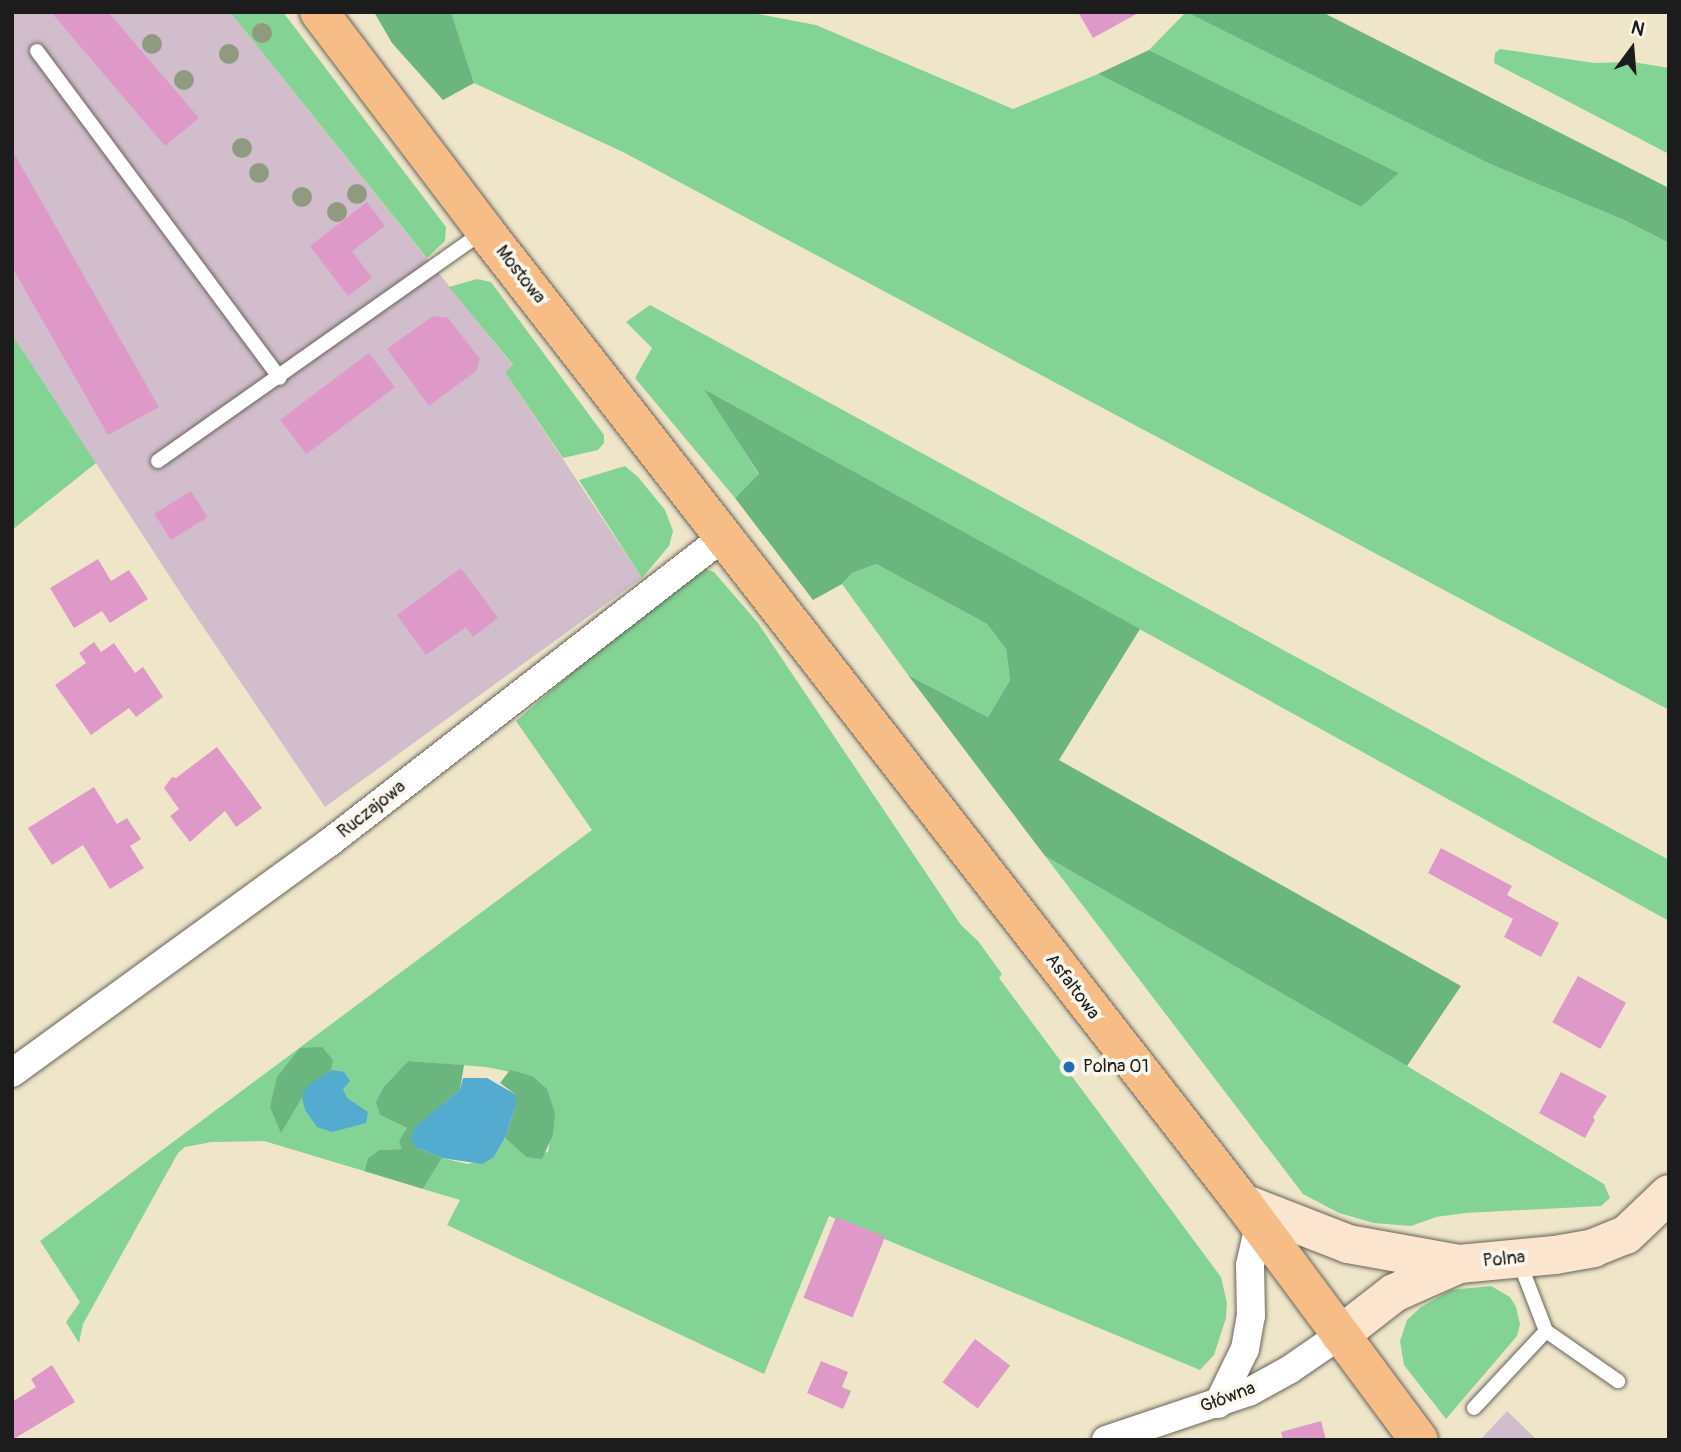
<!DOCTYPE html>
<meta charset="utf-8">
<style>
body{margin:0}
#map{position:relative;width:1681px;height:1452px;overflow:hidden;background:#efe6ca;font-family:Pangolin,sans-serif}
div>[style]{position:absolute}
.industrial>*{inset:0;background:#d1bdcc}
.green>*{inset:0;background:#83d494}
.forest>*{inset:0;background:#6ab67e}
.water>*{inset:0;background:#54abd0}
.building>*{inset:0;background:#df99c8;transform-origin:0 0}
.roads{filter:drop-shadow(0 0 2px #666359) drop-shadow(0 0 2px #666359)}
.lane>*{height:14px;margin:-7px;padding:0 7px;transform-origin:7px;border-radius:7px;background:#fff}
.street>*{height:28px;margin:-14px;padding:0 14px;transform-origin:14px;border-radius:14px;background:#fff}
.secondary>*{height:38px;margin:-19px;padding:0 19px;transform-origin:19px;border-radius:19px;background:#fbe5cf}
.primary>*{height:38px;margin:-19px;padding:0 19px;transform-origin:19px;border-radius:19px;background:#f6be86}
.trees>*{width:20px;height:20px;margin:-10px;border-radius:50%;background:#8f9a81}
.dots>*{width:19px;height:19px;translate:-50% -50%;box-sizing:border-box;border:4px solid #fbf7ec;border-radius:50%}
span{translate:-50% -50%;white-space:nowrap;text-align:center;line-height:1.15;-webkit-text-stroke:7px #fbf7ec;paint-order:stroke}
.street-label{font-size:18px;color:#1c1c1c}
.poi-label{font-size:18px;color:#1c1c1c}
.left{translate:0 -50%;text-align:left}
.frame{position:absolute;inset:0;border:14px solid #1c1c1c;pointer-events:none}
.north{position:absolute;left:1597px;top:14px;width:70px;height:70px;-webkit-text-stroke:5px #fbf7ec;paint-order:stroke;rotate:16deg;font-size:19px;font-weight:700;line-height:28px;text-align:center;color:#1c1c1c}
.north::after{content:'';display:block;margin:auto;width:24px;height:32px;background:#1c1c1c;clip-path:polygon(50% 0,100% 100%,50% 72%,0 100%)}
</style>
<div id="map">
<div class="industrial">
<i style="clip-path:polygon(12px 12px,230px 12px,513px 366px,505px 372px,642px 578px,325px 807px,185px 600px,12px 334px)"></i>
<i style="clip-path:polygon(1507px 1411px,1537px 1440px,1484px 1440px,1482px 1438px)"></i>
</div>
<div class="green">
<i style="clip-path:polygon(230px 12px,283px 12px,446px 227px,445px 241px,427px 258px)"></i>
<i style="clip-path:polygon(451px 12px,748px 12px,816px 25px,1013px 109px,1098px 74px,1361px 207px,1399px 173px,1149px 50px,1186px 12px,1490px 164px,1624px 220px,1669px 243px,1669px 710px,623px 152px,474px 83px)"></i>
<i style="clip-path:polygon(1500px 49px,1594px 63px,1633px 62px,1669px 68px,1669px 154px,1494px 63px,1495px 53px)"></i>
<i style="clip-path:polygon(477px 279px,491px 282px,604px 435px,604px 443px,598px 450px,563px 458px,505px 372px,513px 365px,449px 287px)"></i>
<i style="clip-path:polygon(650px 305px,1669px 860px,1669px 921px,706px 390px,759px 475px,735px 498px,635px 378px,652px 348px,626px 322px)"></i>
<i style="clip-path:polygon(12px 334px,96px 463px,12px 530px)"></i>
<i style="clip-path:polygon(625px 466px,638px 477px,665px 510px,673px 531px,669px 546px,642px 578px,579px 480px)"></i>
<i style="clip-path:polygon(876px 564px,987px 624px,1006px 649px,1010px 680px,988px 717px,908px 675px,842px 584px,852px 573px)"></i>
<i style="clip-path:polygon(696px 566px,714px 572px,758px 623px,961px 925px,978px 941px,1002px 974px,999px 978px,1221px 1277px,1227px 1303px,1226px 1318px,1214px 1355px,1200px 1370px,829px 1216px,764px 1374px,447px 1225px,460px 1200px,423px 1189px,442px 1158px,468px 1164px,494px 1157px,505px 1138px,526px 1157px,548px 1152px,555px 1113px,532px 1076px,486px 1067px,408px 1061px,400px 1070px,380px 1115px,407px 1128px,402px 1149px,379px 1150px,368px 1158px,364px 1171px,264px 1141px,212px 1142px,185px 1147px,178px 1153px,83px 1324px,79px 1343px,66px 1322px,80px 1302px,40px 1241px,592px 830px,516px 721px)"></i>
<i style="clip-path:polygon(1045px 856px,1407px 1066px,1604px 1184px,1610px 1198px,1601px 1206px,1465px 1213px,1436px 1217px,1411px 1226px,1374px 1223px,1339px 1213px,1303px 1194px)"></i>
<i style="clip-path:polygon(1491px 1286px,1510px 1297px,1516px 1307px,1520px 1324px,1517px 1336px,1446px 1419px,1404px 1365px,1400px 1341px,1407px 1320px,1421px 1307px,1451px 1290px)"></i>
</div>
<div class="forest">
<i style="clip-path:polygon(374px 12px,451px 12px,474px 83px,443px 100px,392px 43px)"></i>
<i style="clip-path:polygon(1186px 12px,1322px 12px,1669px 188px,1669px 243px,1624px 220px,1490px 164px)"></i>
<i style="clip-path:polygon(1149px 50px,1399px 173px,1361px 207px,1098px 74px)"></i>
<i style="clip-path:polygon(704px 389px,1140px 629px,1059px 760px,1461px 986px,1407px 1066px,1045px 856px,908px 675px,988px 717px,1010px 680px,1006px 649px,987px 624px,876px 564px,852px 573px,842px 584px,813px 600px,735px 498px,759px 474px)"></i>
<i style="clip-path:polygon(322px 1047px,333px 1060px,331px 1070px,307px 1089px,281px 1133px,270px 1107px,277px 1077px,300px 1048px)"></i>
<i style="clip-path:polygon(408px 1061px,464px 1065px,460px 1090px,443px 1104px,418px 1148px,442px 1158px,423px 1189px,364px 1171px,368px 1158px,379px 1150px,402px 1149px,399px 1141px,407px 1128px,380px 1115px,376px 1102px,384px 1087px)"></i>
<i style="clip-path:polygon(510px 1070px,532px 1076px,547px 1089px,555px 1113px,553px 1135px,542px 1159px,526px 1157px,505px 1138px,515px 1108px,515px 1094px,500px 1083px)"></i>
</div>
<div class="water">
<i style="clip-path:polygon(332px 1070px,344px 1072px,350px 1081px,343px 1089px,347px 1098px,368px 1112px,366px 1123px,332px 1132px,317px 1127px,305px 1110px,302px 1097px,308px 1085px)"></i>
<i style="clip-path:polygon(463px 1078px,487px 1078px,515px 1094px,515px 1108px,505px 1138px,494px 1157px,482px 1164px,442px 1158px,418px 1148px,410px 1140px,416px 1126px,460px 1090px)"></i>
</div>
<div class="building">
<i style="clip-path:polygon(51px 12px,108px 12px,199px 118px,165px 146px)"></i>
<i style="clip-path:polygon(1078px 12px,1140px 12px,1093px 38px)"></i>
<i style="clip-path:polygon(12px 150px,159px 407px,108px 435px,12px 267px)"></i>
<i style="clip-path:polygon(367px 202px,385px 226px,352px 251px,372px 278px,348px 296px,310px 246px)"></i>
<i style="clip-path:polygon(433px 316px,448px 318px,480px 359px,476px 371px,429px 406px,387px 349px)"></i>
<i style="left:369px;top:353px;width:43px;height:111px;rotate:53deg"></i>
<i style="left:191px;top:491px;width:31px;height:43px;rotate:58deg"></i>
<i style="clip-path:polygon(98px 559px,111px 581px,129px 570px,148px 599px,110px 623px,102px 611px,74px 628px,50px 588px)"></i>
<i style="clip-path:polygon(461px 568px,498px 618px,473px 637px,466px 627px,426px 655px,397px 615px)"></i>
<i style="clip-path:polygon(94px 642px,101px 652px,114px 643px,135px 673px,143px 667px,163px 697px,136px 717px,129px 708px,91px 735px,55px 685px,86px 663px,79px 653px)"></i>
<i style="clip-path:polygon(217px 747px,262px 808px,236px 827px,225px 811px,190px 842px,170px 816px,179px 809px,164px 788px,172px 777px,176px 778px)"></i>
<i style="clip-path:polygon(94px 787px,117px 824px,127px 818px,141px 839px,130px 846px,144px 868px,110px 889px,83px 845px,52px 865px,28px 828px)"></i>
<i style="clip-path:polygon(1441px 848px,1512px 886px,1507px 895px,1559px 923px,1541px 957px,1504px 937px,1513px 919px,1428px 873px)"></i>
<i style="left:1578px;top:976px;width:55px;height:53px;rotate:29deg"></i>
<i style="clip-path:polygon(1561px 1072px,1607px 1096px,1593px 1117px,1595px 1120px,1585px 1138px,1539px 1113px)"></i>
<i style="left:836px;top:1217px;width:53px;height:87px;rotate:22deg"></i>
<i style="left:975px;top:1339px;width:44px;height:54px;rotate:37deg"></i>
<i style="clip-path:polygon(821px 1361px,848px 1372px,842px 1387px,851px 1391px,843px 1409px,807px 1393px)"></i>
<i style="clip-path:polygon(52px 1365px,75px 1402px,12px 1440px,12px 1402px,36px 1387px,31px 1379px)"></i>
<i style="clip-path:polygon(1321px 1421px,1326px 1440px,1283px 1440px,1281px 1432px)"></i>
</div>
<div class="roads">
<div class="lane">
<i style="left:37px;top:51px;width:407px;rotate:53.4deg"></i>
<i style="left:158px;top:461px;width:399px;rotate:-35.2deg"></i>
<i style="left:1519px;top:1261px;width:75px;rotate:68.9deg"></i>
<i style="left:1546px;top:1331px;width:88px;rotate:34.8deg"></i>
<i style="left:1474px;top:1408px;width:105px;rotate:-46.9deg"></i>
</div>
<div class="street">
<i style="left:12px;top:1073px;width:393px;rotate:-36deg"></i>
<i style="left:330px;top:842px;width:499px;rotate:-37.8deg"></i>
<i style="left:1218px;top:1404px;width:61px;rotate:-63.9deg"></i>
<i style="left:1245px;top:1349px;width:34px;rotate:-80deg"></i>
<i style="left:1251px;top:1316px;width:51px;rotate:-91.1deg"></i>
<i style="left:1250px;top:1265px;width:41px;rotate:-77.3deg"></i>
<i style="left:1106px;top:1440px;width:151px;rotate:-18.6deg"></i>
<i style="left:1249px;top:1392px;width:46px;rotate:-28.8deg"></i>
<i style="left:1289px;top:1370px;width:62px;rotate:-34.5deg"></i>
</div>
<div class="secondary">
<i style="left:1243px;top:1203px;width:113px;rotate:21.3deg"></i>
<i style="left:1348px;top:1244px;width:113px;rotate:10.2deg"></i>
<i style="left:1340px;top:1335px;width:68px;rotate:-37.9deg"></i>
<i style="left:1394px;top:1293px;width:71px;rotate:-24deg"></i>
<i style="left:1459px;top:1264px;width:96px;rotate:-5.4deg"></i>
<i style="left:1555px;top:1255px;width:39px;rotate:-10deg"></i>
<i style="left:1593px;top:1248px;width:35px;rotate:-22deg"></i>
<i style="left:1626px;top:1235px;width:59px;rotate:-43.6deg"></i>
</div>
<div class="primary">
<i style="left:319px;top:12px;width:275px;rotate:52.8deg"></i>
<i style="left:485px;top:231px;width:1233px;rotate:52.05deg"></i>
<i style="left:1243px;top:1203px;width:295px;rotate:53.4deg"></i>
</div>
</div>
<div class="trees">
<i style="left:262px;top:33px"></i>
<i style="left:152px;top:44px"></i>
<i style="left:229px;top:54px"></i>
<i style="left:184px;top:80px"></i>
<i style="left:242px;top:148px"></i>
<i style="left:259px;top:173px"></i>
<i style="left:357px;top:194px"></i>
<i style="left:302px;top:197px"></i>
<i style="left:337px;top:212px"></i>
</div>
<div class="dots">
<i style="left:1069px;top:1067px;background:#1f6fb2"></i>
</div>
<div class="street-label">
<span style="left:520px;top:275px;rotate:52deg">Mostowa</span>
<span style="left:372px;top:810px;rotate:-38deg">Ruczajowa</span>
<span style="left:1072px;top:987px;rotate:53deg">Asfaltowa</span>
<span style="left:1504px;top:1260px;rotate:-5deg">Polna</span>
<span style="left:1228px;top:1398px;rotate:-21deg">Główna</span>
</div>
<div class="poi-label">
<span class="left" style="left:1083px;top:1067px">Polna 01</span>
</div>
<div class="frame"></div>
<div class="north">N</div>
</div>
